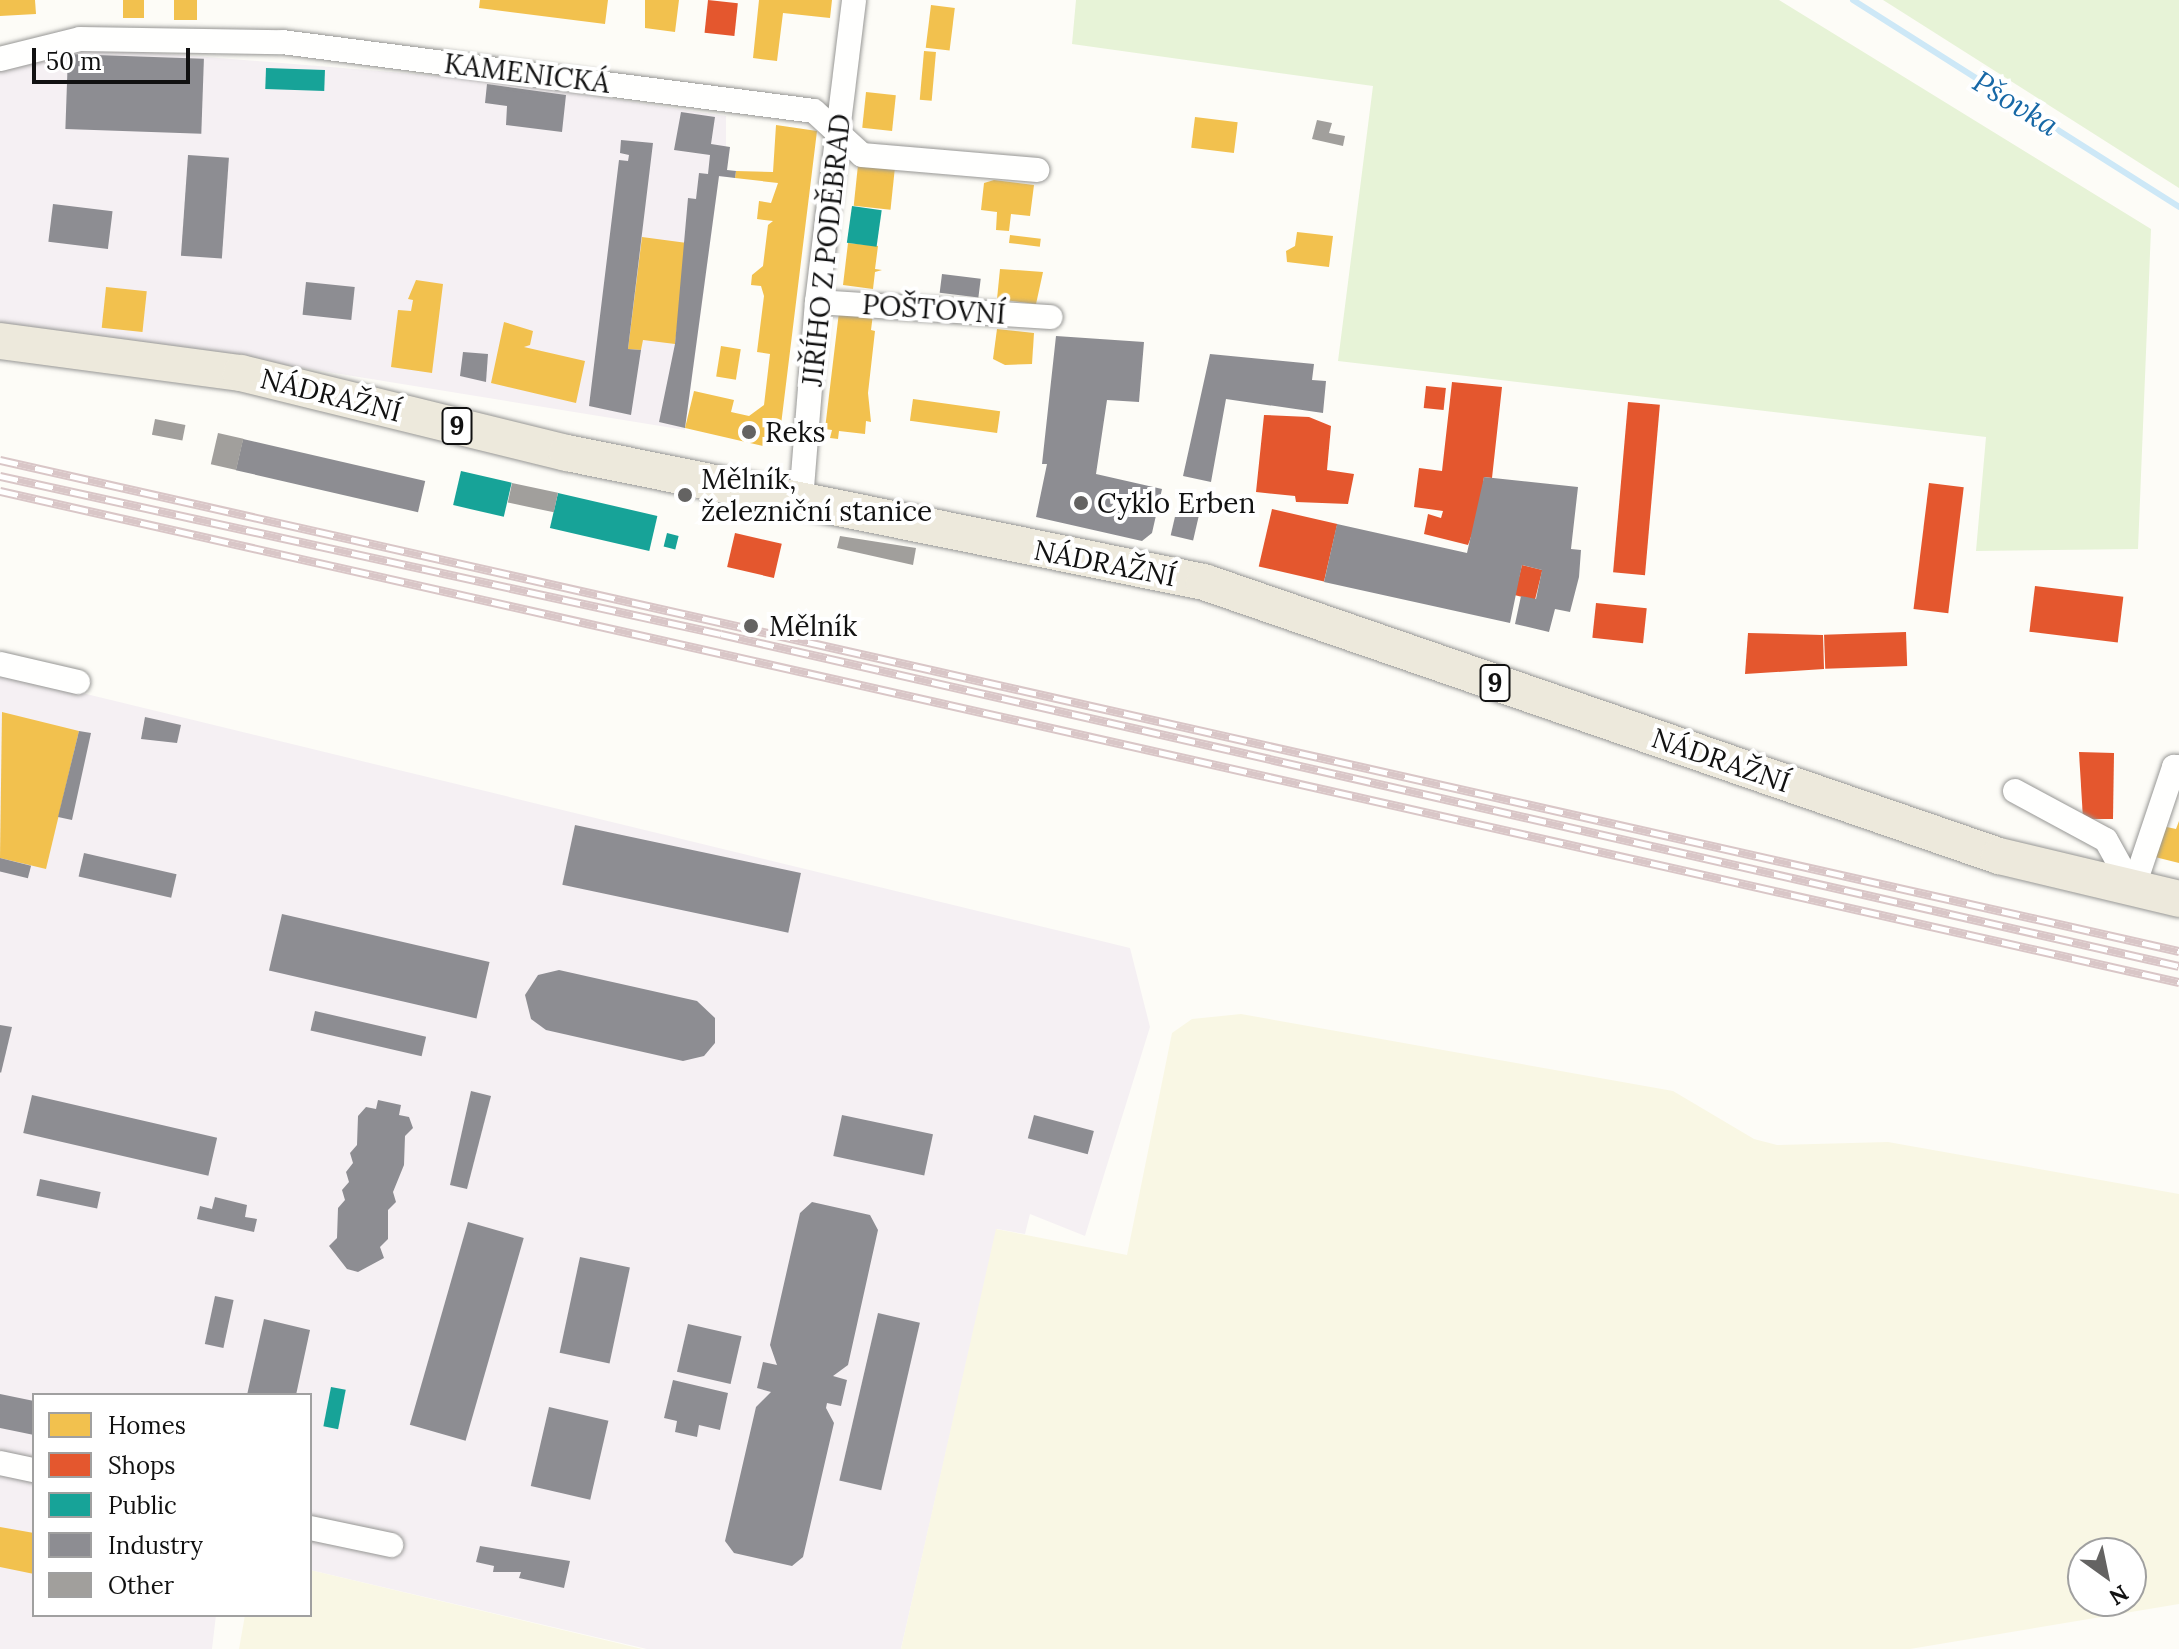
<!DOCTYPE html>
<meta charset="utf-8">
<style>
body{margin:0}
#map{position:relative;width:2179px;height:1649px;overflow:hidden;background:#fdfcf7;font-family:Lora,serif}
div>[style]{position:absolute}
.industrial>*{inset:0;background:#f5f0f3}
.farmland>*{inset:0;background:#f9f7e4}
.green>*{inset:0;background:#e7f3d7}
.homes>*{inset:0;background:#f2c14e;transform-origin:0 0}
.shops>*{inset:0;background:#e4572e;transform-origin:0 0}
.public>*{inset:0;background:#17a398;transform-origin:0 0}
.industry>*{inset:0;background:#8d8d92;transform-origin:0 0}
.stream>*{height:6px;margin:-3px;padding:0 3px;transform-origin:3px;border-radius:3px;background:#cde8f7}
.building>*{inset:0;background:#a19f9c;transform-origin:0 0}
.roads{filter:drop-shadow(0 0 2px #979795) drop-shadow(0 0 2px #979795)}
.minor>*{height:24px;margin:-12px;padding:0 12px;transform-origin:12px;border-radius:12px;background:#fffffe}
.primary>*{height:36px;margin:-18px;padding:0 18px;transform-origin:18px;border-radius:18px;background:#ede9dc}
.rail>*{height:9px;margin-top:-4.5px;transform-origin:0;background:repeating-linear-gradient(90deg,#fff 0 18px,#d9c6c7 0 36px);box-sizing:border-box;border-block:2px solid #d9c6c7}
.dots>*{width:22px;height:22px;translate:-50% -50%;box-sizing:border-box;border:4px solid #fff;border-radius:50%}
span{translate:-50% -50%;white-space:nowrap;text-align:center;line-height:1.15;-webkit-text-stroke:8px #fff;paint-order:stroke}
.shield-label span{padding:2px 6px;background:#fff;border:2px solid;border-radius:6px;-webkit-text-stroke-width:0}
.shield-label{font-size:26px;color:#111;font-weight:700}
.street-label{font-size:28px;color:#111}
.poi-label{font-size:28px;color:#111}
.left{translate:0 -50%;text-align:left}
.water-label{font-size:30px;color:#1768a6;font-style:italic}
.legend{position:absolute;left:32px;top:1393px;width:280px;height:224px;box-sizing:border-box;background:#fff;border:2px solid #a0a0a0;margin:0;padding:10px 14px;list-style:none;font-size:24px;color:#111}
.legend li{display:flex;align-items:center;gap:16px;height:40px}
.legend b{width:40px;border:2px solid #a0a0a0}
.north{position:absolute;left:2067px;top:1537px;width:80px;height:80px;box-sizing:border-box;background:#fff;border:2px solid #a0a0a0;border-radius:50%;rotate:147deg;font-size:22px;font-weight:700;line-height:32px;text-align:center;color:#111}
.north::after{content:'';display:block;margin:auto;width:28px;height:36px;background:#646362;clip-path:polygon(50% 0,100% 100%,50% 72%,0 100%)}
.scale{position:absolute;left:32px;top:48px;width:158px;height:36px;box-sizing:border-box;border:4px solid #111;border-top:0;padding-left:10px;font-size:24px;line-height:28px;white-space:nowrap;color:#111;-webkit-text-stroke:6px #fff;paint-order:stroke}
</style>
<div id="map">
<div class="industrial">
<i style="clip-path:polygon(72px 46px,489px 80px,726px 116px,726px 177px,719px 177px,685px 430px,167px 346px,0 325px,0 64px)"></i>
<i style="clip-path:polygon(0 673px,1130px 948px,1150px 1027px,1085px 1236px,1030px 1214px,1025px 1234px,997px 1229px,901px 1649px,647px 1649px,310px 1570px,310px 1395px,34px 1395px,34px 1615px,216px 1615px,212px 1649px,0 1649px)"></i>
</div>
<div class="farmland">
<i style="clip-path:polygon(evenodd,1241px 1014px,1673px 1091px,1754px 1139px,1777px 1145px,1888px 1142px,2179px 1194px,2179px 1604px,1910px 1649px,901px 1649px,996px 1229px,1127px 1255px,1172px 1033px,1192px 1019px,1241px 1014px,2083px 1553px,2131px 1553px,2131px 1601px,2083px 1601px,2083px 1553px)"></i>
<i style="clip-path:polygon(310px 1570px,609px 1641px,642px 1649px,239px 1649px,245px 1615px,310px 1615px)"></i>
</div>
<div class="green">
<i style="clip-path:polygon(1076px 0,1779px 0,2151px 229px,2138px 549px,1976px 551px,1986px 437px,1338px 361px,1373px 86px,1072px 44px)"></i>
<i style="clip-path:polygon(1883px 0,2179px 0,2179px 188px,1891px 5px)"></i>
</div>
<div class="homes">
<i style="clip-path:polygon(0 0,35px 0,36px 14px,0 16px)"></i>
<i style="left:123px;top:0;width:21px;height:18px"></i>
<i style="left:174px;top:0;width:23px;height:20px"></i>
<i style="clip-path:polygon(480px 0,608px 0,605px 24px,479px 8px)"></i>
<i style="clip-path:polygon(645px 0,679px 0,675px 32px,645px 28px)"></i>
<i style="clip-path:polygon(759px 0,832px 0,830px 18px,783px 13px,777px 61px,753px 58px)"></i>
<i style="left:931px;top:5px;width:24px;height:43px;rotate:7deg"></i>
<i style="left:924px;top:51px;width:12px;height:49px;rotate:5deg"></i>
<i style="left:866px;top:92px;width:30px;height:36px;rotate:6deg"></i>
<i style="left:1195px;top:117px;width:43px;height:31px;rotate:7deg"></i>
<i style="clip-path:polygon(776px 125px,817px 131px,780px 433px,763px 446px,685px 428px,694px 391px,734px 400px,731px 412px,749px 416px,764px 405px,770px 354px,757px 352px,764px 296px,761px 286px,751px 285px,752px 275px,763px 266px,768px 225px,773px 221px,757px 219px,759px 201px,771px 203px,778px 183px,735px 178px,736px 171px,773px 172px)"></i>
<i style="left:858px;top:165px;width:37px;height:41px;rotate:6deg"></i>
<i style="clip-path:polygon(994px 180px,1034px 185px,1030px 216px,1011px 214px,1009px 231px,996px 230px,997px 212px,981px 210px,984px 183px)"></i>
<i style="clip-path:polygon(1297px 232px,1333px 236px,1329px 267px,1287px 262px,1286px 251px,1295px 246px)"></i>
<i style="left:1010px;top:235px;width:31px;height:8px;rotate:7deg"></i>
<i style="clip-path:polygon(642px 237px,687px 243px,675px 344px,643px 340px,641px 350px,628px 349px)"></i>
<i style="clip-path:polygon(848px 243px,878px 246px,875px 269px,882px 270px,875px 272px,873px 289px,843px 285px)"></i>
<i style="clip-path:polygon(1000px 269px,1043px 272px,1036px 304px,997px 299px)"></i>
<i style="clip-path:polygon(416px 280px,443px 284px,432px 373px,391px 367px,398px 310px,411px 311px,413px 300px,408px 299px)"></i>
<i style="left:106px;top:287px;width:41px;height:41px;rotate:6deg"></i>
<i style="clip-path:polygon(839px 312px,873px 314px,871px 330px,875px 331px,868px 393px,871px 422px,866px 421px,865px 434px,839px 431px,838px 439px,830px 438px,832px 430px,825px 429px)"></i>
<i style="clip-path:polygon(504px 322px,533px 331px,530px 345px,524px 347px,585px 361px,576px 403px,491px 383px)"></i>
<i style="clip-path:polygon(997px 329px,1034px 333px,1032px 364px,1005px 365px,993px 359px)"></i>
<i style="left:721px;top:346px;width:20px;height:31px;rotate:9deg"></i>
<i style="left:913px;top:399px;width:88px;height:22px;rotate:8deg"></i>
<i style="clip-path:polygon(2px 712px,79px 731px,46px 869px,0 858px)"></i>
<i style="clip-path:polygon(2179px 821px,2179px 863px,2155px 857px,2162px 826px,2176px 829px)"></i>
<i style="clip-path:polygon(0 1527px,34px 1533px,34px 1574px,0 1567px)"></i>
</div>
<div class="shops">
<i style="left:708px;top:0;width:30px;height:33px;rotate:6deg"></i>
<i style="clip-path:polygon(1452px 382px,1502px 387px,1492px 478px,1484px 477px,1479px 515px,1468px 545px,1424px 534px,1428px 514px,1441px 518px,1443px 511px,1414px 507px,1419px 468px,1442px 471px)"></i>
<i style="left:1426px;top:386px;width:20px;height:22px;rotate:6deg"></i>
<i style="left:1628px;top:402px;width:32px;height:171px;rotate:5deg"></i>
<i style="clip-path:polygon(1264px 415px,1309px 417px,1331px 426px,1327px 470px,1354px 474px,1348px 504px,1296px 502px,1295px 496px,1256px 492px)"></i>
<i style="left:1929px;top:483px;width:35px;height:127px;rotate:7deg"></i>
<i style="left:1272px;top:509px;width:67px;height:59px;rotate:13deg"></i>
<i style="left:735px;top:533px;width:48px;height:35px;rotate:13deg"></i>
<i style="left:1522px;top:565px;width:21px;height:31px;rotate:14deg"></i>
<i style="left:2035px;top:586px;width:89px;height:46px;rotate:7deg"></i>
<i style="left:1596px;top:603px;width:51px;height:35px;rotate:6deg"></i>
<i style="left:1906px;top:632px;width:34px;height:82px;rotate:88deg"></i>
<i style="clip-path:polygon(1748px 633px,1823px 635px,1824px 669px,1745px 674px)"></i>
<i style="clip-path:polygon(2079px 752px,2114px 753px,2113px 819px,2083px 819px)"></i>
</div>
<div class="public">
<i style="left:266px;top:68px;width:59px;height:21px;rotate:2deg"></i>
<i style="left:852px;top:206px;width:30px;height:37px;rotate:8deg"></i>
<i style="left:461px;top:471px;width:52px;height:35px;rotate:13deg"></i>
<i style="left:558px;top:493px;width:102px;height:36px;rotate:13deg"></i>
<i style="left:667px;top:533px;width:12px;height:14px;rotate:14deg"></i>
<i style="left:331px;top:1387px;width:15px;height:40px;rotate:11deg"></i>
</div>
<div class="industry">
<i style="left:68px;top:54px;width:136px;height:75px;rotate:2deg"></i>
<i style="clip-path:polygon(487px 84px,566px 95px,562px 132px,506px 125px,507px 106px,485px 103px)"></i>
<i style="clip-path:polygon(681px 112px,715px 117px,711px 144px,730px 147px,727px 170px,736px 171px,735px 178px,719px 176px,685px 428px,659px 422px,675px 344px,688px 198px,696px 199px,699px 173px,708px 174px,710px 155px,674px 150px)"></i>
<i style="clip-path:polygon(621px 140px,653px 143px,628px 349px,641px 350px,631px 415px,589px 406px,619px 160px,628px 161px,629px 155px,620px 153px)"></i>
<i style="left:188px;top:155px;width:41px;height:101px;rotate:4deg"></i>
<i style="left:53px;top:204px;width:60px;height:38px;rotate:7deg"></i>
<i style="left:942px;top:274px;width:39px;height:19px;rotate:7deg"></i>
<i style="left:306px;top:282px;width:49px;height:33px;rotate:6deg"></i>
<i style="clip-path:polygon(1056px 336px,1144px 342px,1139px 402px,1107px 400px,1096px 474px,1162px 489px,1152px 533px,1142px 541px,1036px 517px,1047px 464px,1042px 464px)"></i>
<i style="clip-path:polygon(463px 352px,488px 354px,486px 382px,460px 376px)"></i>
<i style="clip-path:polygon(1210px 354px,1314px 364px,1312px 380px,1326px 381px,1323px 413px,1226px 399px,1211px 482px,1183px 476px)"></i>
<i style="left:243px;top:439px;width:187px;height:32px;rotate:13deg"></i>
<i style="clip-path:polygon(1484px 477px,1578px 487px,1571px 549px,1581px 550px,1579px 577px,1570px 612px,1555px 609px,1549px 632px,1515px 624px,1521px 596px,1536px 599px,1542px 570px,1522px 565px,1510px 623px,1324px 582px,1337px 524px,1467px 553px)"></i>
<i style="left:1177px;top:508px;width:23px;height:28px;rotate:13deg"></i>
<i style="clip-path:polygon(145px 717px,181px 725px,177px 743px,141px 739px)"></i>
<i style="clip-path:polygon(79px 731px,91px 733px,72px 820px,58px 817px)"></i>
<i style="left:575px;top:825px;width:231px;height:61px;rotate:12deg"></i>
<i style="left:84px;top:853px;width:95px;height:24px;rotate:13deg"></i>
<i style="left:0;top:858px;width:32px;height:13px;rotate:14deg"></i>
<i style="left:282px;top:914px;width:213px;height:58px;rotate:13deg"></i>
<i style="clip-path:polygon(559px 970px,697px 1001px,715px 1018px,715px 1043px,704px 1056px,683px 1061px,546px 1030px,531px 1019px,525px 995px,538px 975px)"></i>
<i style="left:315px;top:1011px;width:114px;height:20px;rotate:13deg"></i>
<i style="clip-path:polygon(0 1025px,12px 1027px,1px 1073px,0 1072px)"></i>
<i style="clip-path:polygon(471px 1091px,491px 1096px,467px 1189px,450px 1185px)"></i>
<i style="left:32px;top:1095px;width:190px;height:39px;rotate:13deg"></i>
<i style="clip-path:polygon(378px 1100px,401px 1105px,399px 1115px,409px 1117px,413px 1128px,405px 1136px,404px 1165px,393px 1192px,396px 1202px,388px 1210px,388px 1239px,380px 1247px,384px 1258px,358px 1272px,347px 1269px,329px 1246px,337px 1238px,338px 1208px,345px 1200px,342px 1190px,349px 1182px,346px 1172px,353px 1163px,350px 1153px,357px 1145px,358px 1116px,366px 1107px,376px 1109px)"></i>
<i style="left:842px;top:1115px;width:93px;height:42px;rotate:12deg"></i>
<i style="left:1034px;top:1115px;width:62px;height:24px;rotate:15deg"></i>
<i style="left:40px;top:1179px;width:62px;height:17px;rotate:12deg"></i>
<i style="clip-path:polygon(215px 1197px,247px 1205px,245px 1217px,257px 1219px,254px 1232px,197px 1219px,200px 1206px,212px 1209px)"></i>
<i style="clip-path:polygon(812px 1202px,870px 1215px,878px 1230px,848px 1365px,833px 1376px,847px 1380px,841px 1406px,827px 1403px,826px 1408px,834px 1423px,803px 1557px,792px 1566px,734px 1553px,725px 1541px,756px 1407px,771px 1392px,757px 1388px,763px 1362px,777px 1365px,770px 1345px,800px 1213px)"></i>
<i style="left:468px;top:1222px;width:58px;height:211px;rotate:16deg"></i>
<i style="left:580px;top:1257px;width:51px;height:98px;rotate:12deg"></i>
<i style="left:215px;top:1296px;width:19px;height:49px;rotate:12deg"></i>
<i style="left:878px;top:1313px;width:43px;height:172px;rotate:13deg"></i>
<i style="clip-path:polygon(264px 1319px,310px 1330px,296px 1395px,247px 1395px)"></i>
<i style="left:688px;top:1324px;width:55px;height:49px;rotate:13deg"></i>
<i style="clip-path:polygon(673px 1380px,728px 1393px,720px 1430px,699px 1425px,697px 1437px,675px 1432px,677px 1421px,664px 1418px)"></i>
<i style="clip-path:polygon(0 1394px,34px 1401px,34px 1435px,0 1428px)"></i>
<i style="left:549px;top:1407px;width:61px;height:81px;rotate:13deg"></i>
<i style="clip-path:polygon(480px 1546px,570px 1561px,564px 1588px,519px 1578px,521px 1572px,493px 1572px,494px 1566px,476px 1562px)"></i>
</div>
<div class="stream">
<i style="left:1853px;top:0;width:386px;rotate:32.4deg"></i>
</div>
<div class="building">
<i style="clip-path:polygon(1317px 120px,1332px 123px,1329px 133px,1345px 136px,1343px 146px,1312px 139px)"></i>
<i style="left:155px;top:419px;width:31px;height:16px;rotate:11deg"></i>
<i style="left:218px;top:433px;width:26px;height:32px;rotate:13deg"></i>
<i style="left:512px;top:483px;width:47px;height:20px;rotate:12deg"></i>
<i style="clip-path:polygon(840px 536px,916px 548px,913px 565px,837px 548px)"></i>
</div>
<div class="roads">
<div class="minor">
<i style="left:0;top:59px;width:82px;rotate:-14deg"></i>
<i style="left:80px;top:39px;width:202px;rotate:0.9deg"></i>
<i style="left:282px;top:42px;width:536px;rotate:7.39deg"></i>
<i style="left:814px;top:111px;width:65px;rotate:42.5deg"></i>
<i style="left:862px;top:155px;width:176px;rotate:4.9deg"></i>
<i style="left:817px;top:302px;width:234px;rotate:3.7deg"></i>
<i style="left:801px;top:500px;width:199px;rotate:-85.4deg"></i>
<i style="left:817px;top:302px;width:304px;rotate:-83deg"></i>
<i style="left:0;top:664px;width:80px;rotate:13deg"></i>
<i style="left:2015px;top:791px;width:103px;rotate:28.3deg"></i>
<i style="left:2106px;top:840px;width:56px;rotate:61.1deg"></i>
<i style="left:2133px;top:889px;width:129px;rotate:-71.4deg"></i>
<i style="left:2174px;top:767px;width:5px"></i>
<i style="left:0;top:1463px;width:35px;rotate:12deg"></i>
<i style="left:310px;top:1528px;width:83px;rotate:11.9deg"></i>
</div>
<div class="primary">
<i style="left:0;top:341px;width:243px;rotate:7.6deg"></i>
<i style="left:241px;top:373px;width:336px;rotate:13.8deg"></i>
<i style="left:567px;top:453px;width:650px;rotate:11.45deg"></i>
<i style="left:1204px;top:582px;width:841px;rotate:19.02deg"></i>
<i style="left:1999px;top:856px;width:185px;rotate:13.4deg"></i>
</div>
</div>
<div class="rail">
<i style="left:0;top:460px;width:2234px;rotate:12.7deg"></i>
<i style="left:0;top:476px;width:738px;rotate:12.36deg"></i>
<i style="left:721px;top:634px;width:1495px;rotate:12.83deg"></i>
<i style="left:0;top:491px;width:2234px;rotate:12.7deg"></i>
</div>
<div class="dots">
<i style="left:749px;top:432px;background:#646362"></i>
<i style="left:685px;top:495px;background:#646362"></i>
<i style="left:1081px;top:503px;background:#646362"></i>
<i style="left:751px;top:626px;background:#646362"></i>
</div>
<div class="shield-label">
<span style="left:457px;top:426px">9</span>
<span style="left:1495px;top:683px">9</span>
</div>
<div class="street-label">
<span style="left:527px;top:73px;rotate:7deg">KAMENICKÁ</span>
<span style="left:826px;top:250px;rotate:-84deg">JIŘÍHO Z PODĚBRAD</span>
<span style="left:934px;top:309px;rotate:4deg">POŠTOVNÍ</span>
<span style="left:331px;top:395px;rotate:14deg">NÁDRAŽNÍ</span>
<span style="left:1105px;top:563px;rotate:11deg">NÁDRAŽNÍ</span>
<span style="left:1721px;top:760px;rotate:19deg">NÁDRAŽNÍ</span>
</div>
<div class="poi-label">
<span class="left" style="left:765px;top:432px">Reks</span>
<span class="left" style="left:701px;top:495px">Mělník,<br>železniční stanice</span>
<span class="left" style="left:1097px;top:503px">Cyklo Erben</span>
<span class="left" style="left:769px;top:626px">Mělník</span>
</div>
<div class="water-label">
<span style="left:2016px;top:103px;rotate:32deg">Pšovka</span>
</div>
<ul class="legend">
<li><b style="height:22px;background:#f2c14e"></b>Homes</li>
<li><b style="height:22px;background:#e4572e"></b>Shops</li>
<li><b style="height:22px;background:#17a398"></b>Public</li>
<li><b style="height:22px;background:#8d8d92"></b>Industry</li>
<li><b style="height:22px;background:#a19f9c"></b>Other</li>
</ul>
<div class="north">N</div>
<div class="scale">50 m</div>
</div>
